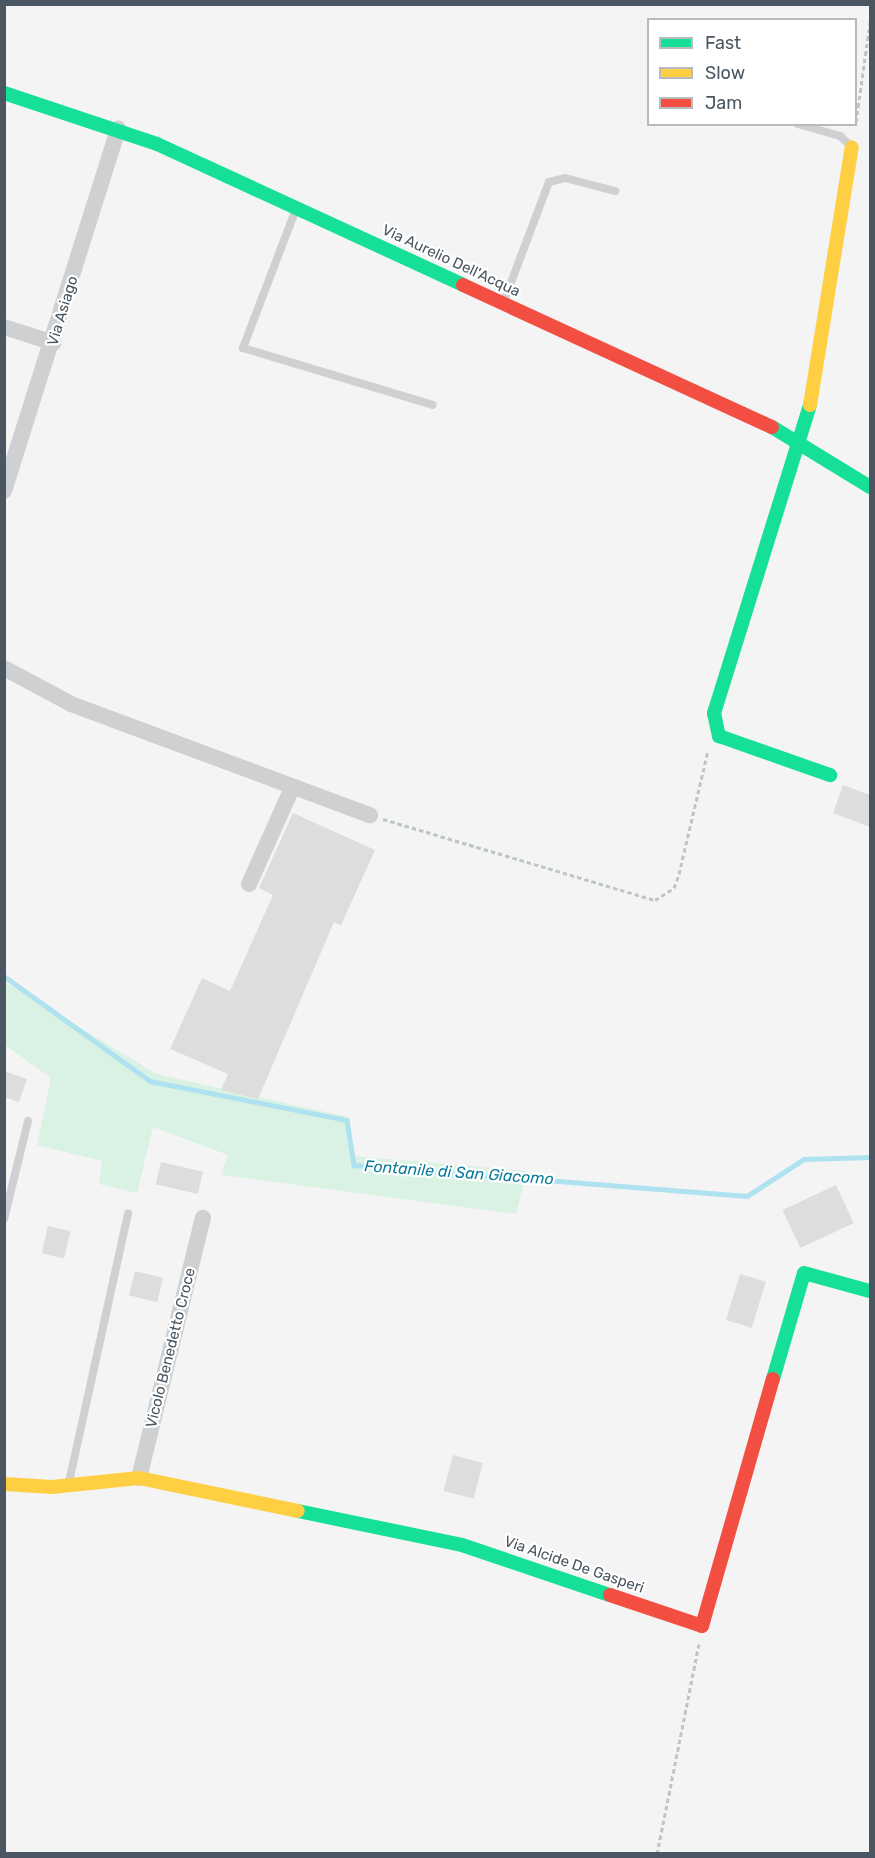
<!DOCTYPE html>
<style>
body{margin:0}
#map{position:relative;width:875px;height:1858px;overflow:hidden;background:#f4f4f4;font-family:Rubik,sans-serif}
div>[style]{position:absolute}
.green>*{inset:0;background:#d9f2e3}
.stream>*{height:4.5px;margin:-2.25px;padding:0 2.25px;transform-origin:2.25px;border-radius:2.25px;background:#aee2f0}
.building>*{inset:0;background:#ddddde;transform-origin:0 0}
.path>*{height:3px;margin-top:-1.5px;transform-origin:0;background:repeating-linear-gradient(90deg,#bcc7c4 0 4.5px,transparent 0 7.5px)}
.lane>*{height:8px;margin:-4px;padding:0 4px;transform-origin:4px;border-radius:4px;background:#ced0d2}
.street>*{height:16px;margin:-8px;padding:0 8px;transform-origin:8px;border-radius:8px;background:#ced0d2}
.fast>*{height:14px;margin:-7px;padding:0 7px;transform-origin:7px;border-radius:7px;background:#16e098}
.slow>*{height:14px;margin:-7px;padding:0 7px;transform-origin:7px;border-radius:7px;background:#ffcf43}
.jam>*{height:14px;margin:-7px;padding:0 7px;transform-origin:7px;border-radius:7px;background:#f24e42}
span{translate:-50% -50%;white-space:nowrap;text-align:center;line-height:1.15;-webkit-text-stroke:4.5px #fff;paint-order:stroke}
.street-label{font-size:15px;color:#4a5661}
.water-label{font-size:16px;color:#0c7c9b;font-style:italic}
.frame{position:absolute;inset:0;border:6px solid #4a5661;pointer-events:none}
.legend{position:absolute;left:647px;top:18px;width:210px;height:108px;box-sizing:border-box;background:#fff;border:2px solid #b7bbc0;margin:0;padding:8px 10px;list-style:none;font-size:18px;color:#4a5661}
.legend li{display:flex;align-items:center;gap:12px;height:30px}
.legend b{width:30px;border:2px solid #b7bbc0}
</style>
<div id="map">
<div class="green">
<i style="clip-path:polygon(4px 981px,156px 1074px,348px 1117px,354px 1156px,527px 1171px,516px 1214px,221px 1175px,228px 1155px,153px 1127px,137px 1193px,99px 1184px,102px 1161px,37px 1145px,51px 1078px,5px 1045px)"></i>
</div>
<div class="stream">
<i style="left:4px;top:976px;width:180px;rotate:35.7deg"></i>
<i style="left:150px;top:1081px;width:201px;rotate:11.2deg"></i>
<i style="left:347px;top:1120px;width:46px;rotate:81.2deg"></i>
<i style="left:354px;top:1165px;width:394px;rotate:4.5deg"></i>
<i style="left:747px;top:1196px;width:68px;rotate:-33deg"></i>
<i style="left:804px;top:1159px;width:66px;rotate:-1.7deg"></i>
</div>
<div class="building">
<i style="clip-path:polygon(843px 785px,870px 795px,870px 827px,833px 813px)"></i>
<i style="clip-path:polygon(293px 813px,375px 850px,341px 925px,334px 922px,258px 1099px,221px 1090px,228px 1074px,170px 1049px,202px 978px,230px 991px,273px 895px,259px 888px)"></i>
<i style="clip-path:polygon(4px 1071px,27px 1079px,19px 1102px,4px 1097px)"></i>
<i style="left:161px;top:1162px;width:43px;height:23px;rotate:13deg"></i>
<i style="left:836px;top:1185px;width:42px;height:59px;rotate:65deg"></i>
<i style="left:48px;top:1226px;width:23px;height:28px;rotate:13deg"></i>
<i style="left:135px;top:1271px;width:29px;height:25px;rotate:14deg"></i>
<i style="left:740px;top:1274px;width:27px;height:48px;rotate:17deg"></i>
<i style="left:453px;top:1455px;width:31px;height:37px;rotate:15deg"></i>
</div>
<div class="path">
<i style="left:856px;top:122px;width:101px;rotate:-82deg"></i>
<i style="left:383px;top:819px;width:284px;rotate:16.6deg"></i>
<i style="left:655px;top:900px;width:22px;rotate:-32deg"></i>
<i style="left:674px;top:888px;width:15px;rotate:-70deg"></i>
<i style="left:679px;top:874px;width:127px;rotate:-76.8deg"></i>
<i style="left:657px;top:1854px;width:214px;rotate:-78.7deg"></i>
</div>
<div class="lane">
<i style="left:798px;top:124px;width:44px;rotate:15.9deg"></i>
<i style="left:840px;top:136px;width:16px;rotate:43deg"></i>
<i style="left:296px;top:209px;width:149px;rotate:110.9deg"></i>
<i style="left:243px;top:348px;width:198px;rotate:16.7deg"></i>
<i style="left:504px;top:301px;width:127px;rotate:-69.3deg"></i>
<i style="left:549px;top:182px;width:16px;rotate:-14deg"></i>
<i style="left:565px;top:178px;width:52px;rotate:14.6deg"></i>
<i style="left:4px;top:1219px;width:101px;rotate:-76.2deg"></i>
<i style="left:69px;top:1482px;width:275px;rotate:-77.6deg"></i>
</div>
<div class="street">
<i style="left:4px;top:327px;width:52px;rotate:17.7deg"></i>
<i style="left:4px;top:491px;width:380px;rotate:-72.5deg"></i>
<i style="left:4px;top:668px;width:76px;rotate:28.2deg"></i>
<i style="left:71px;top:704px;width:319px;rotate:20.4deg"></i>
<i style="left:249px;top:884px;width:107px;rotate:-65.8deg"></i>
<i style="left:139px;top:1478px;width:268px;rotate:-76.2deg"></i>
</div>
<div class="fast">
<i style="left:4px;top:93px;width:161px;rotate:18.4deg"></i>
<i style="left:157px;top:144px;width:337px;rotate:24.7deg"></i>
<i style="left:810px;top:405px;width:323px;rotate:107.3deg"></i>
<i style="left:714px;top:713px;width:24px;rotate:78deg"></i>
<i style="left:719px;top:736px;width:118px;rotate:19.4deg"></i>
<i style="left:772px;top:427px;width:115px;rotate:31.5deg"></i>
<i style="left:773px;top:1379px;width:110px;rotate:-73.7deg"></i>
<i style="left:804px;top:1273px;width:68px;rotate:15.3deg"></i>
<i style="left:298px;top:1511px;width:167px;rotate:11.7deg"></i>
<i style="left:462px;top:1545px;width:156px;rotate:18.7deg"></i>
</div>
<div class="slow">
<i style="left:810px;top:405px;width:261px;rotate:-80.8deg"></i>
<i style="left:4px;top:1484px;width:48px;rotate:3.6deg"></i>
<i style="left:52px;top:1487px;width:87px;rotate:-5.9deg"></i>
<i style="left:139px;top:1478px;width:162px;rotate:11.7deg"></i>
</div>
<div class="jam">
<i style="left:463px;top:285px;width:340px;rotate:24.7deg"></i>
<i style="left:610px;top:1595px;width:97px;rotate:18.6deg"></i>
<i style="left:702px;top:1626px;width:257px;rotate:-74deg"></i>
</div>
<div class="street-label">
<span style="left:451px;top:261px;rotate:25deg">Via Aurelio Dell'Acqua</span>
<span style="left:63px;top:311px;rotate:-73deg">Via Asiago</span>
<span style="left:171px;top:1348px;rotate:-76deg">Vicolo Benedetto Croce</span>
<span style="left:574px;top:1565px;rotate:19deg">Via Alcide De Gasperi</span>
</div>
<div class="water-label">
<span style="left:459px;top:1173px;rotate:4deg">Fontanile di San Giacomo</span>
</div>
<div class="frame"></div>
<ul class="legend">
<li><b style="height:8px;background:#16e098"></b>Fast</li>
<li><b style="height:8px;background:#ffcf43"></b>Slow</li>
<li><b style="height:8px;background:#f24e42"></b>Jam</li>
</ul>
</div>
